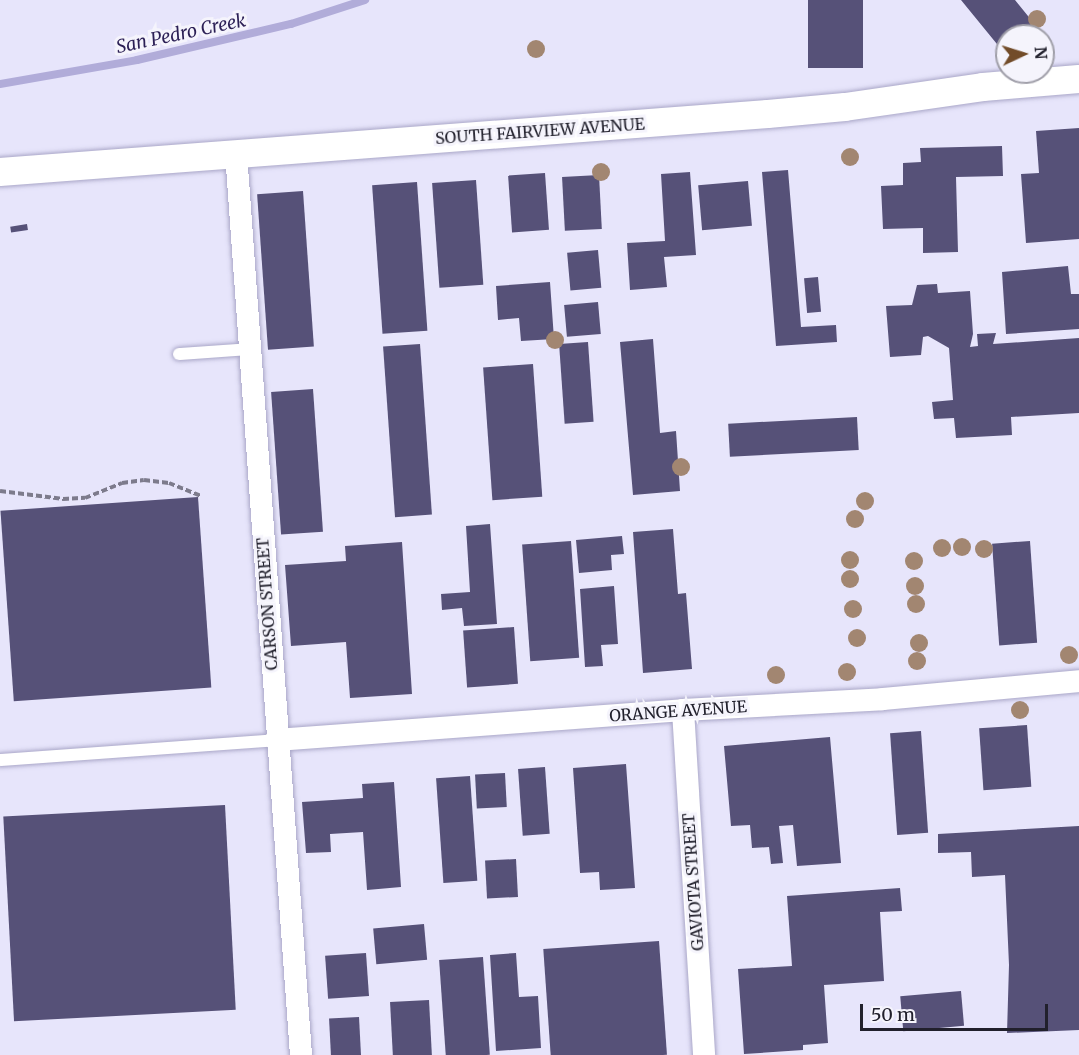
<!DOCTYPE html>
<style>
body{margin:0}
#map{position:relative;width:1079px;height:1055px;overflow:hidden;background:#e7e5fb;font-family:Merriweather,serif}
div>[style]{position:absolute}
.stream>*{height:8px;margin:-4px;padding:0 4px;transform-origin:4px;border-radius:4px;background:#b1acd9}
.building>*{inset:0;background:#565178;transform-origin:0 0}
.path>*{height:4px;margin-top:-2px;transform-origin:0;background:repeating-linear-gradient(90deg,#7d7b8c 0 6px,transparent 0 9px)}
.roads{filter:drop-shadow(0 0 2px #aaa7c8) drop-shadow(0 0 2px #aaa7c8)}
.service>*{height:12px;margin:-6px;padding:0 6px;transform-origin:6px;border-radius:6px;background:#fff}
.minor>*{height:22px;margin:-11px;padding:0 11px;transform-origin:11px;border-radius:11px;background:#fff}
.tertiary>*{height:28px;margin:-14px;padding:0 14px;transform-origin:14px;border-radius:14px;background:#fff}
.trees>*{width:18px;height:18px;margin:-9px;border-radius:50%;background:#a28671}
span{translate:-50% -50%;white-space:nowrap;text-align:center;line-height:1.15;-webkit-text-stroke:6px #f5f4fc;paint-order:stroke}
.street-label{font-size:16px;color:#21202c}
.water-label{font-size:18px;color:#2b1f55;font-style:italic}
.north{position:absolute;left:995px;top:24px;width:60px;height:60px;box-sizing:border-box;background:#f5f4fc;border:2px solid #a09fa9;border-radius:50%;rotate:86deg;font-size:16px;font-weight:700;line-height:24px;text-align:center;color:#21202c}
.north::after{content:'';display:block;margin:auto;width:21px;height:27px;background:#724c29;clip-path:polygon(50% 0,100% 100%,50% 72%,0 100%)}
.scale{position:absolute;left:860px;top:1004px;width:188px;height:27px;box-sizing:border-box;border:3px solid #21202c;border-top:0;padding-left:8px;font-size:18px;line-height:21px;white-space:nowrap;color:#21202c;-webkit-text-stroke:4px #f5f4fc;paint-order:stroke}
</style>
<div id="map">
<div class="stream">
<i style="left:0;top:84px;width:139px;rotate:-9.9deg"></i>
<i style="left:137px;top:60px;width:158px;rotate:-13.2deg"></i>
<i style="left:291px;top:24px;width:78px;rotate:-18deg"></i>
</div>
<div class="building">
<i style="left:808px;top:0;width:55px;height:68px"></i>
<i style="clip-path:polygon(961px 0,1015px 0,1041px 32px,1036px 36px,1007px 36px,1007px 44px,1001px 49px)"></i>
<i style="clip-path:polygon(1079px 128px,1079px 239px,1026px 243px,1021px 174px,1039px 173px,1036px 131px)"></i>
<i style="clip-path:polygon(1002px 146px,1003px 176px,956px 177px,958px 252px,923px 253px,923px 228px,883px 229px,881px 186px,903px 185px,903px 163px,921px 162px,920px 148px)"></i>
<i style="clip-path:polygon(788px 170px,801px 327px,836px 325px,837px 342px,776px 346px,762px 172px)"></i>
<i style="clip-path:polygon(690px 172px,696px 255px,664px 257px,667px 287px,630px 290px,627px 243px,665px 241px,661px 174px)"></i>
<i style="left:545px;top:173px;width:57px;height:37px;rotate:86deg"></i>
<i style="left:599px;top:175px;width:54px;height:37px;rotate:87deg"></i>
<i style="left:476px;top:180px;width:105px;height:44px;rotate:86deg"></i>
<i style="left:748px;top:181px;width:45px;height:50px;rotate:85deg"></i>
<i style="left:417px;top:182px;width:149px;height:45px;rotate:86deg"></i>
<i style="left:303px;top:191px;width:156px;height:46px;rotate:86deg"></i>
<i style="left:27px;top:224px;width:6px;height:17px;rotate:81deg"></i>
<i style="left:598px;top:250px;width:38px;height:31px;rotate:85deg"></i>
<i style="clip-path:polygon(1068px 266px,1071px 294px,1079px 294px,1079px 329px,1006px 334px,1002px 272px)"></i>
<i style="left:818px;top:277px;width:35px;height:14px;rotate:85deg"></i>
<i style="clip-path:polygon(550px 282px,554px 339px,521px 341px,519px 318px,498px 320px,496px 286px)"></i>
<i style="clip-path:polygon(937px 284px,938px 293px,970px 291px,973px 334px,970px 347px,978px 346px,977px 334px,996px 333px,993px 344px,1079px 338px,1079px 413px,1011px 417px,1012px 435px,956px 438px,954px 418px,934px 419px,932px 402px,953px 400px,949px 348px,928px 336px,923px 337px,921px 355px,890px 357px,886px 306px,912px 305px,917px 285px)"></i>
<i style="left:598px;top:302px;width:32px;height:34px;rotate:85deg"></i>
<i style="clip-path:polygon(653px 339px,660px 433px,676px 431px,680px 491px,633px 495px,620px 342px)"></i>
<i style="left:588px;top:342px;width:80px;height:29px;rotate:86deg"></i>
<i style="left:420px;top:344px;width:171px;height:37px;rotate:86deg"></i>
<i style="left:533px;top:364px;width:133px;height:50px;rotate:86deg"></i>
<i style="left:313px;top:389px;width:143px;height:42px;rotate:86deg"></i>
<i style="left:857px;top:417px;width:33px;height:129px;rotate:87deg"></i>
<i style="left:198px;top:497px;width:191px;height:198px;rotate:86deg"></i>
<i style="clip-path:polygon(490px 524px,497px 624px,464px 626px,462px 608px,442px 610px,441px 594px,470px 592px,466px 526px)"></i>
<i style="clip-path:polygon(673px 529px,678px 594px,686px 593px,692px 669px,643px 673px,633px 532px)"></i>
<i style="clip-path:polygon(622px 536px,624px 554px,611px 555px,612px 570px,579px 573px,576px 540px)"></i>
<i style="left:571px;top:541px;width:117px;height:49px;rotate:86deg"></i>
<i style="left:1030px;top:541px;width:102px;height:38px;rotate:86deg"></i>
<i style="clip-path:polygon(402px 542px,412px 694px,350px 698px,346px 642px,291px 646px,285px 565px,346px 561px,345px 546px)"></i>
<i style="clip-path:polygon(614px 586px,618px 644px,601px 645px,603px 666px,585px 667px,580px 589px)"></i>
<i style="left:514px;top:627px;width:57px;height:51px;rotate:86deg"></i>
<i style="left:1027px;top:725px;width:62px;height:48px;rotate:86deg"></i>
<i style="left:921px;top:731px;width:102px;height:31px;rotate:86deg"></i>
<i style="clip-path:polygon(830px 737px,841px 863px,797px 866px,793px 825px,779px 826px,783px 863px,771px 864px,769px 847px,752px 848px,750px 825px,731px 826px,724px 746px)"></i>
<i style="clip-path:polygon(626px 764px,635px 888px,600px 890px,599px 872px,580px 873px,573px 768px)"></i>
<i style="left:545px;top:767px;width:67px;height:27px;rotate:86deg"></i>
<i style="left:505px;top:773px;width:34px;height:30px;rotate:87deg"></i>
<i style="left:470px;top:776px;width:105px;height:34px;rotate:86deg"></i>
<i style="clip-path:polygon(394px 782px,401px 887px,367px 890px,363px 832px,330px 834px,331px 852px,306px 853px,302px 802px,363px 798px,362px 784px)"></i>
<i style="left:225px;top:805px;width:205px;height:222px;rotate:87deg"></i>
<i style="clip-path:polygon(1079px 826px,1079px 1030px,1007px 1033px,1009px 965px,1005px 875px,972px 877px,971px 852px,938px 853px,938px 834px)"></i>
<i style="left:516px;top:859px;width:38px;height:31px;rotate:87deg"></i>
<i style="clip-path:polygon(900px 888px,902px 911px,880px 912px,884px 981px,824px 985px,828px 1043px,803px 1045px,803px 1050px,744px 1054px,738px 969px,792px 966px,787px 896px)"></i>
<i style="left:424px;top:924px;width:36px;height:51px;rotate:85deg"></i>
<i style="left:659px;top:941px;width:114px;height:116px;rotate:86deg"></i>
<i style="left:366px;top:953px;width:43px;height:41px;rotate:86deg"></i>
<i style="clip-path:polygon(516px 953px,519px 997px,538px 996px,541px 1048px,496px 1051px,490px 955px)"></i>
<i style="left:483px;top:957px;width:98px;height:44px;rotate:86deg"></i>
<i style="left:961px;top:991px;width:35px;height:61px;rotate:85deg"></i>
<i style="left:429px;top:1000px;width:55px;height:39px;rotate:87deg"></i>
<i style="left:359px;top:1017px;width:38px;height:30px;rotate:87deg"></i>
</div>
<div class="path">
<i style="left:0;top:491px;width:64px;rotate:7.2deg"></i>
<i style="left:63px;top:499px;width:22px;rotate:-3deg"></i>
<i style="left:85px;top:498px;width:40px;rotate:-22deg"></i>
<i style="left:122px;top:483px;width:22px;rotate:-8deg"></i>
<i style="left:144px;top:480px;width:25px;rotate:7deg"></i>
<i style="left:169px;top:483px;width:35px;rotate:22deg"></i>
</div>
<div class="roads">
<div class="service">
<i style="left:179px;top:354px;width:71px;rotate:-4deg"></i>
<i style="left:0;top:760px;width:277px;rotate:-4.1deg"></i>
</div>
<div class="minor">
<i style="left:236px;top:153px;width:904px;rotate:85.88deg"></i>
<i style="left:683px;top:710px;width:346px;rotate:86.5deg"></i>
<i style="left:276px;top:740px;width:408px;rotate:-4.2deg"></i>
<i style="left:683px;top:710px;width:200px;rotate:-3.1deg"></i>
<i style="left:883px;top:699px;width:197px;rotate:-5.2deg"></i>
</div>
<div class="tertiary">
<i style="left:0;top:172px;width:770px;rotate:-4.32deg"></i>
<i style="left:768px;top:114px;width:77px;rotate:-5.2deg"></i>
<i style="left:845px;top:107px;width:139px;rotate:-8.2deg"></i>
<i style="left:983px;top:87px;width:96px;rotate:-4.8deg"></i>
</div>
</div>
<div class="trees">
<i style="left:1037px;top:19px"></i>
<i style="left:536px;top:49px"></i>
<i style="left:850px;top:157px"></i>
<i style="left:601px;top:172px"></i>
<i style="left:555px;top:340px"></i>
<i style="left:681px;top:467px"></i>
<i style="left:865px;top:501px"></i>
<i style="left:855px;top:519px"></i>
<i style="left:962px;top:547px"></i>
<i style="left:942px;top:548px"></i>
<i style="left:984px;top:549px"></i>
<i style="left:850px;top:560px"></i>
<i style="left:914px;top:561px"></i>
<i style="left:850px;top:579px"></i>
<i style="left:915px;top:586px"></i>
<i style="left:916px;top:604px"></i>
<i style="left:853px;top:609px"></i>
<i style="left:857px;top:638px"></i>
<i style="left:919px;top:643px"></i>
<i style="left:1069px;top:655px"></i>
<i style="left:917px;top:661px"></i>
<i style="left:847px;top:672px"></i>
<i style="left:776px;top:675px"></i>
<i style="left:1020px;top:710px"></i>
</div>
<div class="street-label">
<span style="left:540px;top:131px;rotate:-4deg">SOUTH FAIRVIEW AVENUE</span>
<span style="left:267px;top:604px;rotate:-94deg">CARSON STREET</span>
<span style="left:678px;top:711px;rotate:-4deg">ORANGE AVENUE</span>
<span style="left:693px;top:882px;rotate:-94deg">GAVIOTA STREET</span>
</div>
<div class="water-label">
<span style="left:181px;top:34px;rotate:-12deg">San Pedro Creek</span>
</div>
<div class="north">N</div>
<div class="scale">50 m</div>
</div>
